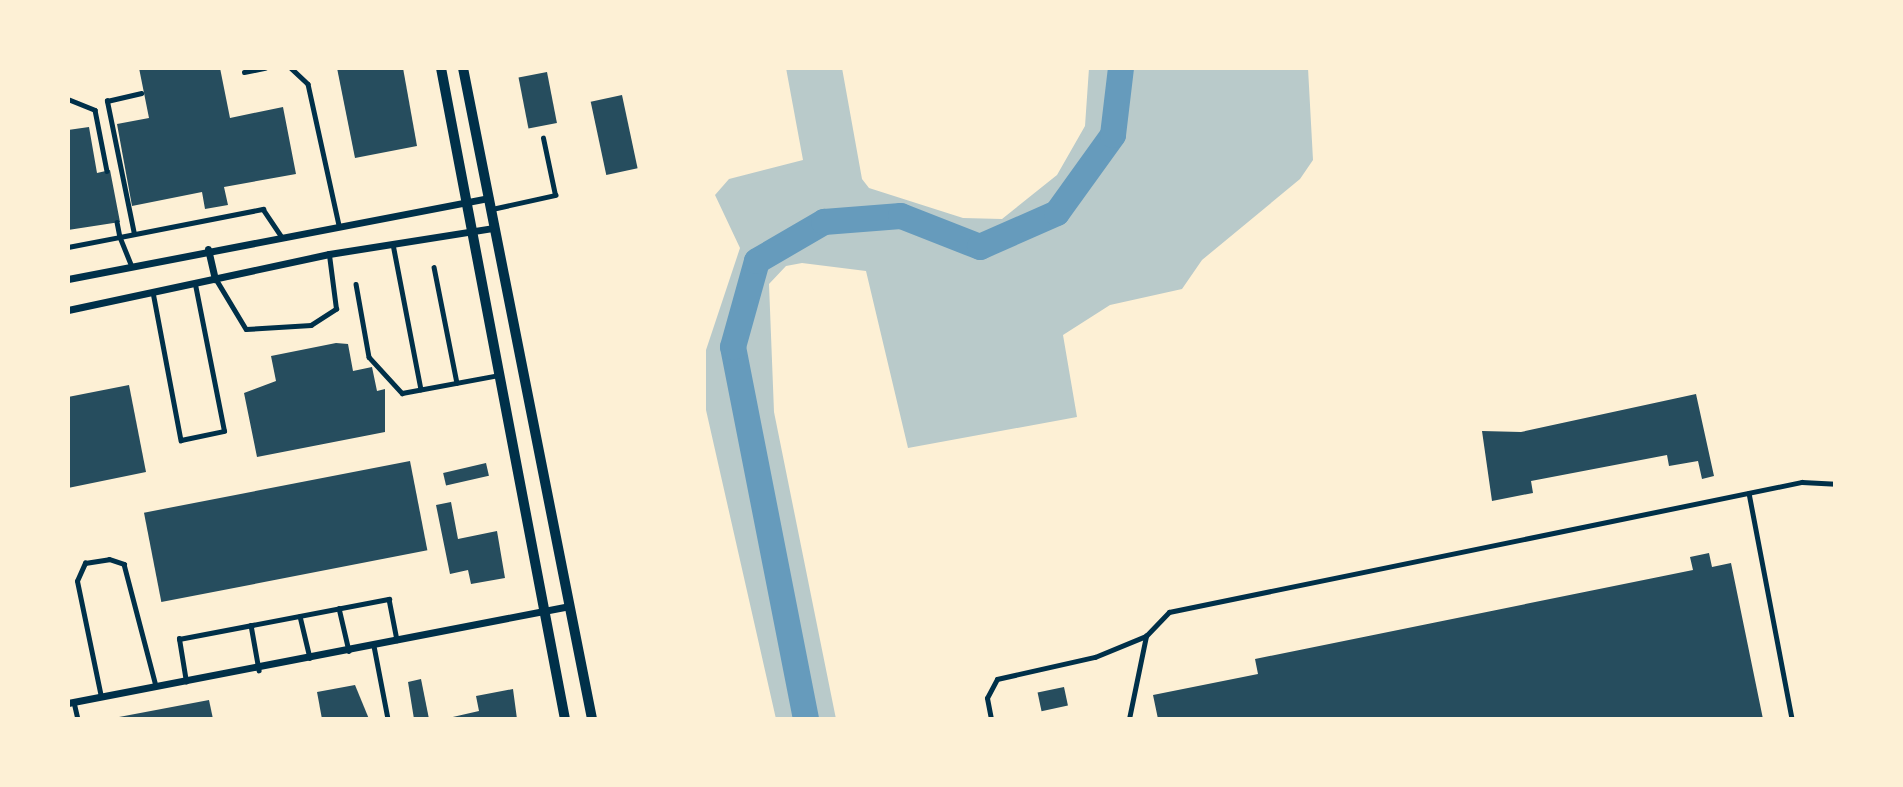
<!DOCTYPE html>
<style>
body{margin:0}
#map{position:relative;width:1903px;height:787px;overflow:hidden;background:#fdf0d5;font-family:"Archivo Narrow",sans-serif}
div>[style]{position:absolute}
.green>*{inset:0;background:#b9caca}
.river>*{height:26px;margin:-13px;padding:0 13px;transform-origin:13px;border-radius:13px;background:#669bbc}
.building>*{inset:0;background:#264d5e;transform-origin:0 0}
.service>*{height:4.5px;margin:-2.25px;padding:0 2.25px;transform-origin:2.25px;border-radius:2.25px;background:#003049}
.minor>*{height:7px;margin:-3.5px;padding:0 3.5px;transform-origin:3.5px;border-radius:3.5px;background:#003049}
.tertiary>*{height:10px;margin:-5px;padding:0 5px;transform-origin:5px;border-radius:5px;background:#003049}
span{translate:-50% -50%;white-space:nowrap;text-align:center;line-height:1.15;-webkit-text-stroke:6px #fdf0d5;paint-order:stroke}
.frame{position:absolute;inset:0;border:70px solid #fdf0d5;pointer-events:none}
</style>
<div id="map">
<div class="green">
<i style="clip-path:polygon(786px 68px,842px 68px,862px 179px,869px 188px,963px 218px,1002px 219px,1057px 175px,1085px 126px,1089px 68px,1308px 68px,1313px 160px,1300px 179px,1202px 260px,1182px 289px,1110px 305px,1063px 335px,1077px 417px,908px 448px,866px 271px,802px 263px,786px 266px,769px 284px,774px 412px,836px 719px,776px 719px,706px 410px,706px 350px,740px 248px,715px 195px,729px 179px,803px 160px)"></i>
</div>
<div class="river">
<i style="left:806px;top:719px;width:379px;rotate:-101.1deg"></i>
<i style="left:733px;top:347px;width:89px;rotate:-74.4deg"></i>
<i style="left:757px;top:261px;width:78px;rotate:-30.2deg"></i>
<i style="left:824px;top:222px;width:77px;rotate:-4.5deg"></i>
<i style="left:901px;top:216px;width:85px;rotate:21.4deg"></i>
<i style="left:980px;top:247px;width:84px;rotate:-23.8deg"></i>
<i style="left:1057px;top:213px;width:96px;rotate:-54.3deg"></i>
<i style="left:1113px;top:135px;width:67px;rotate:-83.2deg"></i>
</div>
<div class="building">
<i style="clip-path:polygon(139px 68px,220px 68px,230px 118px,283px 107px,296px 174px,224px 187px,228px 205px,205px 209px,202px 192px,132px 206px,117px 124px,149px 118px)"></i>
<i style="clip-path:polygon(337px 68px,403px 68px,417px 146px,355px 158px)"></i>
<i style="left:547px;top:72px;width:52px;height:29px;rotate:79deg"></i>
<i style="left:622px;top:95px;width:75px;height:32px;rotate:78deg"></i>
<i style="clip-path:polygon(89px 127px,97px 173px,110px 170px,120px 222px,68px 230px,68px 130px)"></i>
<i style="clip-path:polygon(336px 343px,348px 344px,353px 371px,372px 367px,377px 391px,385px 389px,385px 432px,257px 457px,244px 393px,276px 381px,271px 356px)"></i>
<i style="clip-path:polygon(129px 385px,146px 472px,68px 488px,68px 397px)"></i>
<i style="clip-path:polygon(1696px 394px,1714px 476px,1702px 479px,1698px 461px,1669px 466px,1667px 455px,1531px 481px,1533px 493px,1492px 501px,1482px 431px,1521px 432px)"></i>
<i style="left:410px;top:461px;width:91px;height:271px;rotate:79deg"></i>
<i style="left:486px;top:463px;width:13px;height:44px;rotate:77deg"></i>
<i style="clip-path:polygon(451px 502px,458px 539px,497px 531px,505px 578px,471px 584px,468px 570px,450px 574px,436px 505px)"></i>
<i style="clip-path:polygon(1709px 553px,1712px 567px,1731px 563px,1763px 719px,1158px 719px,1153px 695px,1258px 674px,1255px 659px,1693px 570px,1690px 557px)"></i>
<i style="clip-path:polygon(421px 679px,429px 719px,414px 719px,408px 682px)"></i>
<i style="clip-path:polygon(355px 685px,369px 719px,322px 719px,317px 692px)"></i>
<i style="left:1064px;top:687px;width:19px;height:27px;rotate:78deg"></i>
<i style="clip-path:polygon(513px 689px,517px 719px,444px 719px,479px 711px,476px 696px)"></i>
<i style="clip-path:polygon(209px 700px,213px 719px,119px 719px,119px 717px)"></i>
</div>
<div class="service">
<i style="left:291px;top:68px;width:23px;rotate:43deg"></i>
<i style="left:308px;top:84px;width:144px;rotate:77.6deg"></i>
<i style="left:244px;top:72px;width:21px;rotate:-11deg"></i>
<i style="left:68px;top:99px;width:29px;rotate:22deg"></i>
<i style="left:95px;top:110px;width:62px;rotate:78.9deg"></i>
<i style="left:492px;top:209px;width:65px;rotate:-12.5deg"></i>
<i style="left:555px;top:195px;width:58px;rotate:-101.9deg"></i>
<i style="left:117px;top:222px;width:15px;rotate:79deg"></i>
<i style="left:120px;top:237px;width:146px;rotate:-11.1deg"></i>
<i style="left:263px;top:209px;width:32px;rotate:56deg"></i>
<i style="left:134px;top:234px;width:136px;rotate:-101.5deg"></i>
<i style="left:107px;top:101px;width:35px;rotate:-13deg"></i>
<i style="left:393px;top:244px;width:148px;rotate:79.1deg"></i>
<i style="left:68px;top:247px;width:53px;rotate:-10.9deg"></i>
<i style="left:120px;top:237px;width:32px;rotate:68deg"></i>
<i style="left:434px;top:267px;width:118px;rotate:78.8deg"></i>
<i style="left:216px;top:279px;width:58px;rotate:59deg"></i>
<i style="left:246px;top:329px;width:65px;rotate:-3.5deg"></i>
<i style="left:311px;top:325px;width:30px;rotate:-33deg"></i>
<i style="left:336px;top:309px;width:54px;rotate:-97.4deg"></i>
<i style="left:356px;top:284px;width:74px;rotate:79.9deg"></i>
<i style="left:369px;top:357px;width:49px;rotate:47.5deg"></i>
<i style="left:402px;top:393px;width:99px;rotate:-10.5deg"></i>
<i style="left:153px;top:292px;width:151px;rotate:79.3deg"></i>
<i style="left:181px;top:440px;width:44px;rotate:-11.8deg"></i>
<i style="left:224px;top:431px;width:150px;rotate:-101.2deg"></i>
<i style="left:1749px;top:493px;width:230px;rotate:79.2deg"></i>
<i style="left:339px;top:608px;width:44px;rotate:76.9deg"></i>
<i style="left:300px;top:616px;width:43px;rotate:76.6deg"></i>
<i style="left:251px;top:625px;width:46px;rotate:79.9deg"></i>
<i style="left:374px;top:646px;width:74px;rotate:79.1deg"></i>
<i style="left:186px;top:682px;width:44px;rotate:-99.2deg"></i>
<i style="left:179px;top:639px;width:214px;rotate:-10.8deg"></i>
<i style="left:389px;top:599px;width:42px;rotate:79deg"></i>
<i style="left:101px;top:697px;width:118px;rotate:-101.7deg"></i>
<i style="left:77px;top:581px;width:20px;rotate:-66deg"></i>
<i style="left:85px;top:563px;width:24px;rotate:-9deg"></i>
<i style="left:109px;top:559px;width:16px;rotate:18deg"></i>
<i style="left:124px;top:564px;width:126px;rotate:75.3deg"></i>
<i style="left:74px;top:702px;width:17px;rotate:77deg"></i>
<i style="left:991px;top:719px;width:21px;rotate:-101deg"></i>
<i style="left:987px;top:698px;width:21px;rotate:-62deg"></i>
<i style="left:997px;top:679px;width:100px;rotate:-12.7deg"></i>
<i style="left:1095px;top:657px;width:55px;rotate:-22.4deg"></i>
<i style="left:1129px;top:719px;width:85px;rotate:-78.4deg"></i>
<i style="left:1146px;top:636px;width:33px;rotate:-46deg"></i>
<i style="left:1169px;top:612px;width:646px;rotate:-11.61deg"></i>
<i style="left:1802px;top:482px;width:33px;rotate:3deg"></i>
</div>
<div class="minor">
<i style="left:208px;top:249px;width:31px;rotate:77deg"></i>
<i style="left:68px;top:279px;width:429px;rotate:-10.9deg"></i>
<i style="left:68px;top:310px;width:267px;rotate:-12.1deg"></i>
<i style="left:329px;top:254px;width:167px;rotate:-9deg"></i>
<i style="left:68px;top:703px;width:511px;rotate:-10.94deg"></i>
</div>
<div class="tertiary">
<i style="left:441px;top:68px;width:663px;rotate:79.22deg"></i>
<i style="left:463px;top:68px;width:664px;rotate:78.79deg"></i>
</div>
<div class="frame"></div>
</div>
